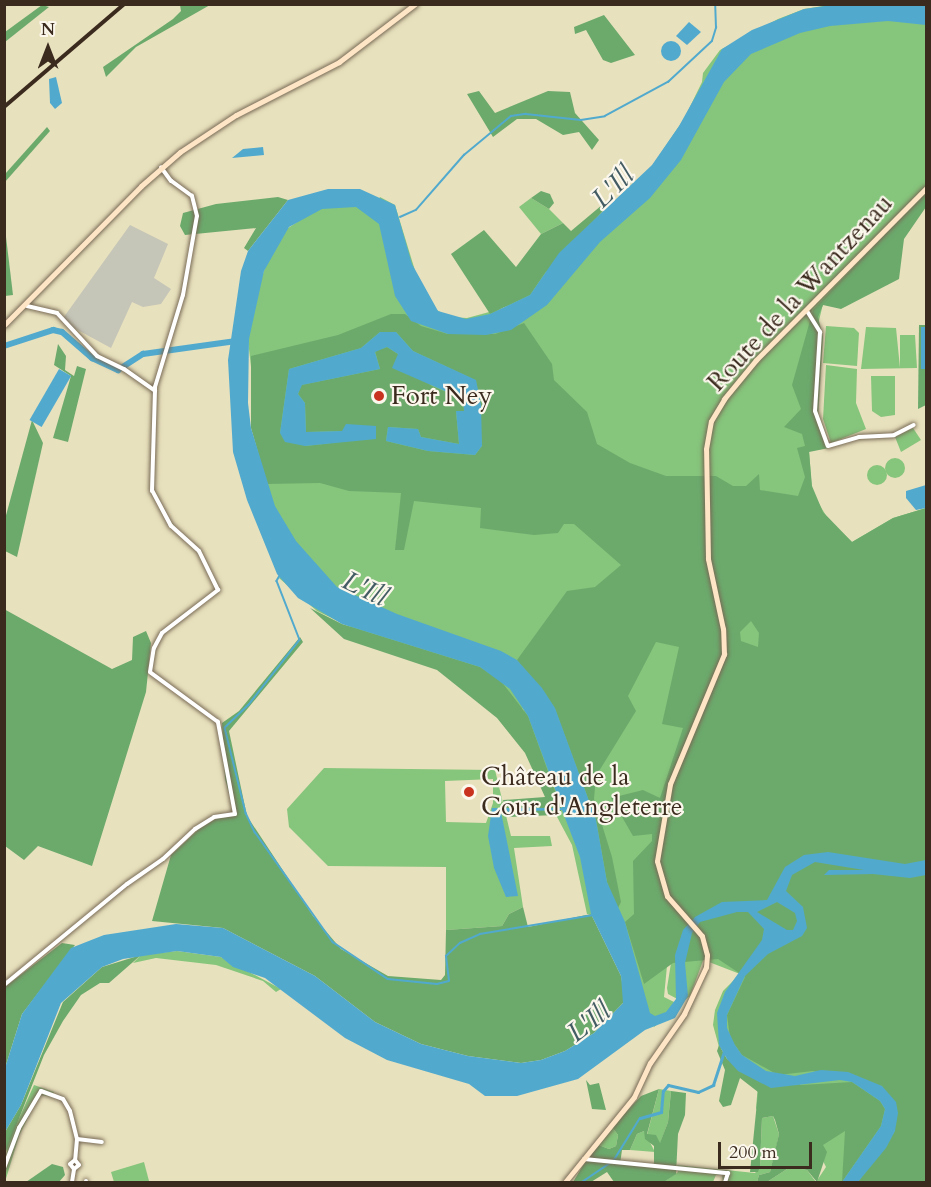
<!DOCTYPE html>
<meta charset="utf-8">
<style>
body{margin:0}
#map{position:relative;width:931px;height:1187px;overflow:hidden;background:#e8e1bd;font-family:Cardo,serif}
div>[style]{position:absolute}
.industrial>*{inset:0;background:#c5c5b8}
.green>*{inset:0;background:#86c57c}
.round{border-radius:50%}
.forest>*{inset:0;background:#6caa6c}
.water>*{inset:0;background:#51aace;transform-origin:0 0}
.stream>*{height:1.5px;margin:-0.75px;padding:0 0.75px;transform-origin:0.75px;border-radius:0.75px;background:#51aace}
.canal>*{height:3px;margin:-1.5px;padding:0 1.5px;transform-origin:1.5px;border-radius:1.5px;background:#51aace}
.river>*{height:6px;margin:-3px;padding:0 3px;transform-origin:3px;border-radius:3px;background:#51aace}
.roads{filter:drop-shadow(0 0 2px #786a56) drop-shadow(0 0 2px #786a56)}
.minor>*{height:4px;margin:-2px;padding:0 2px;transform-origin:2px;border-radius:2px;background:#fff}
.secondary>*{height:5px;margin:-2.5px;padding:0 2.5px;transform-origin:2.5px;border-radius:2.5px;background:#fde5c5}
.rail>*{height:4px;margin-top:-2px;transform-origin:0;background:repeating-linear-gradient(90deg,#fbf7ec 0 4.5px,#3b2a1e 0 9px);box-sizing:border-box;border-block:2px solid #3b2a1e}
.dots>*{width:16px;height:16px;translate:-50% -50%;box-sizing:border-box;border:3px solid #fbf7ec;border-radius:50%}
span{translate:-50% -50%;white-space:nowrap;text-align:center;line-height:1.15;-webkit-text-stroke:4.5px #fbf7ec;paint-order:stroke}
.street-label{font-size:26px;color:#3b2a1e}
.poi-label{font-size:26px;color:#3b2a1e}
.left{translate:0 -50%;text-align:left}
.water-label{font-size:27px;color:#445d64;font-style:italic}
.frame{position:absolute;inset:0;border:6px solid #3b2a1e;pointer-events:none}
.north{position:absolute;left:18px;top:18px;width:60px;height:60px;-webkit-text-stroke:4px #fbf7ec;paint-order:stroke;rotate:0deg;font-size:16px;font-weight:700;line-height:24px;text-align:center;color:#3b2a1e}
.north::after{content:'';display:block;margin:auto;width:21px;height:27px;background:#3b2a1e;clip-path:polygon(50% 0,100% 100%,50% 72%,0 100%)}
.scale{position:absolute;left:718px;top:1142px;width:94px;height:27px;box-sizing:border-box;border:3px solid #3b2a1e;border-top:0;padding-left:8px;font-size:18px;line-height:21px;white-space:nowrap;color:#3b2a1e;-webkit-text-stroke:4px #fbf7ec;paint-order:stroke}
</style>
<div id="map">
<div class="industrial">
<i style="clip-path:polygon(130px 225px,168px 244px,154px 278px,171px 289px,161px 304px,143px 307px,132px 302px,111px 348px,61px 321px)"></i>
</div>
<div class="green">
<i style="clip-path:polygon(836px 4px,926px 5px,926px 205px,902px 239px,896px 278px,844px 307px,824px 300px,816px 333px,809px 449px,812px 492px,828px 519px,852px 542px,893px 518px,926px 508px,926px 1182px,767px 1182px,787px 1169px,795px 1168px,807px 1170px,816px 1182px,826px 1167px,801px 1117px,756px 1109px,758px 1083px,719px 1047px,713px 1025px,715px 1010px,723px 991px,740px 974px,709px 962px,706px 940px,667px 966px,664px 997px,680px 1005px,654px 1027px,591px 914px,587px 914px,572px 845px,556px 815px,562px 810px,523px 709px,317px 611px,279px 578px,293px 562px,268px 516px,246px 323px,276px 236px,329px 201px,373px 209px,380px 197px,395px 205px,417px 277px,435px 309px,449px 317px,467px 318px,504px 308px,652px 166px,684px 119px,702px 82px,703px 73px,720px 50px,778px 19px,804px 9px)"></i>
<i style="clip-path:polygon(531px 198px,549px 209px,563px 223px,541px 234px,519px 207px)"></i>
<i style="clip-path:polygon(826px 326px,854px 328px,859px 333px,857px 366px,823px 363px)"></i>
<i style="clip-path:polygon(866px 327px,896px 328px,900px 368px,900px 335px,915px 335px,917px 368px,861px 369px)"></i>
<i style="clip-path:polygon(826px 365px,857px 369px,856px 403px,866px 429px,831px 443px,823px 419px)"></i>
<i style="clip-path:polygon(871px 376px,895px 376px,895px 415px,881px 417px,872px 411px)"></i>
<i style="clip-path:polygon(913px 428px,921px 440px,901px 452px,895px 437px)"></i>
<i class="round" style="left:885px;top:458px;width:20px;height:20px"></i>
<i class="round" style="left:867px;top:465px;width:20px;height:20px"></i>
<i style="clip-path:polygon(evenodd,324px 768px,495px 770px,511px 836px,550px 836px,552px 846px,514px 848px,523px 907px,509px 914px,502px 926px,446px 930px,446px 867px,328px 866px,289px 827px,287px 809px,324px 768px,493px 779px,493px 803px,486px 823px,446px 822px,445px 781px,493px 779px)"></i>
<i style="clip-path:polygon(665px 897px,704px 958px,690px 996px,683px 1002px,668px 994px,667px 988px,671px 963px)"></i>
<i style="clip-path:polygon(177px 951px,221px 957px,281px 989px,276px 992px,263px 981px,216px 965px,156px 958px,133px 963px,141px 955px)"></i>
<i style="clip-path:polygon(34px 1085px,54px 1092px,53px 1097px,39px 1095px,19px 1136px,5px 1182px,7px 1145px)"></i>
<i style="clip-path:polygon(659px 1089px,671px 1091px,668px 1122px,660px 1144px,647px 1135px)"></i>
<i style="clip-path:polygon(773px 1116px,779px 1134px,775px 1153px,770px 1172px,759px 1175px,757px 1182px,723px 1182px,722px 1175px,716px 1175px,713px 1182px,664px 1182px,678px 1172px,677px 1165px,755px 1173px,760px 1166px,762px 1118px)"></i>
<i style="clip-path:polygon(612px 1127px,618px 1135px,616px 1146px,609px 1149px,596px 1144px)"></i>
<i style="clip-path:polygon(644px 1131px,655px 1152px,630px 1150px,637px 1134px)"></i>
<i style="clip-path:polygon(144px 1162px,149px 1181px,114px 1182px,111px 1172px)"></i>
</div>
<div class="forest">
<i style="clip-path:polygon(42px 5px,49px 7px,5px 42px,5px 32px)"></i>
<i style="clip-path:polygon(180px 5px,210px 5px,136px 47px,106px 77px,103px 67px,173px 19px,181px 11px)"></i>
<i style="clip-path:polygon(604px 15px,635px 55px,611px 63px,603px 60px,586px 30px,575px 34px,574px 27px)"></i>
<i style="clip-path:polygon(479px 91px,495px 113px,548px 91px,570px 92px,575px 113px,599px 140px,592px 150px,579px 132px,563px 135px,536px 119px,517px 119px,493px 137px,467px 94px)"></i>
<i style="clip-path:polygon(47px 127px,50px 131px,5px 182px,5px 174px)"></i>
<i style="clip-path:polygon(541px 191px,550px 194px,554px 203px,549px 209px,531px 198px)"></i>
<i style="clip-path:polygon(evenodd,926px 191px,926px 207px,904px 239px,899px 279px,841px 309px,823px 305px,818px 317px,823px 337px,818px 418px,829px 448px,809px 452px,812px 486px,823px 512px,852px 542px,893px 518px,926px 508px,926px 1182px,858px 1182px,895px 1131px,882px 1086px,813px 1071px,778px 1075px,742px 1055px,730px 1038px,727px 1015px,745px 977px,718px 959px,673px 963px,644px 984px,625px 922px,634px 914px,633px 861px,652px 841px,652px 834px,633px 836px,611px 798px,643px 790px,660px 798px,683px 728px,662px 724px,679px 647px,656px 642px,628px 696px,636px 711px,596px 776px,594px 799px,612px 857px,621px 902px,617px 910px,607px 882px,596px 820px,555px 709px,517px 660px,567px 591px,595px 587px,621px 565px,574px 524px,564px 524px,558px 533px,534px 535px,480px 528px,481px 508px,414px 501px,404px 550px,395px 550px,401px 493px,349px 491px,320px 483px,267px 484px,251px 428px,251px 356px,338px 335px,391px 314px,405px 314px,421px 326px,448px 334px,495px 334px,524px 323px,552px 364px,554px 380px,587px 412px,597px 444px,630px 463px,666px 476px,716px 476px,733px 486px,746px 486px,759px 474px,760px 490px,798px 496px,805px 477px,797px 448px,805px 446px,802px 434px,784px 427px,801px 409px,792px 385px,813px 310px,926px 191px,380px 332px,396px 332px,413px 351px,475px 380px,482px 446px,475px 455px,428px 451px,386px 441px,388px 427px,418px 429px,421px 437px,459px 444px,456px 411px,464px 411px,463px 399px,432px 386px,398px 361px,398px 354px,387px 347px,375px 351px,380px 369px,301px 385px,298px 394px,305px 403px,306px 432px,342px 431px,331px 443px,306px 446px,280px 433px,289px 369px,361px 348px,380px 332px,926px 191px,751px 621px,759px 633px,758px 647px,741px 641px,740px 632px,751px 621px)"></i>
<i style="clip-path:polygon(278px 197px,288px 200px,248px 251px,244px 248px,256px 228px,185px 235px,180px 226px,183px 213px,216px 204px)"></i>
<i style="clip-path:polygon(602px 205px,605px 209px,545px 273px,530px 295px,490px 314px,451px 254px,484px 230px,516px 267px,541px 234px,563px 223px,571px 231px)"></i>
<i style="clip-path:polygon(4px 220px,13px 295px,5px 296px,4px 296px)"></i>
<i style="clip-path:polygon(919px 325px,926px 325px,926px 405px,918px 409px)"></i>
<i style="clip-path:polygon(58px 344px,66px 356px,65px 370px,74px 376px,77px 366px,86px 369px,68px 442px,53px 438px,71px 376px,54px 365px)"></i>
<i style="clip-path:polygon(32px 420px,43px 443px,17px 557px,5px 551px,5px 519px)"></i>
<i style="clip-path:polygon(310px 608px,342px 624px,480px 667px,501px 681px,528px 716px,562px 810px,556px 815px,508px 817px,503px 800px,545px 797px,525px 753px,497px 718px,437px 670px,344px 639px)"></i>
<i style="clip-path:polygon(4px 609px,112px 669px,132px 660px,133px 637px,146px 631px,151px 643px,146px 692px,92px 866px,38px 846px,24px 860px,5px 846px)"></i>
<i style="clip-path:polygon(300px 637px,303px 642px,229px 731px,247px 816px,313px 916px,341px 949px,388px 976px,441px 980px,445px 975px,446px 930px,502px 926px,509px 914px,523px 907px,528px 927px,591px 914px,621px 976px,624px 994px,623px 1003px,594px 1033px,565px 1051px,541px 1060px,521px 1063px,468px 1056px,421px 1044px,375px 1022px,315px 976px,223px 928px,152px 921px,171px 855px,199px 829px,219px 817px,235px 815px,225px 779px,222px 723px,239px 711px)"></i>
<i style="clip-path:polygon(62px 943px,75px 945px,22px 1014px,5px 1068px,5px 987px)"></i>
<i style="clip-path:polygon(141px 955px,109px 983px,100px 983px,81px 995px,63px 1021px,44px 1055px,5px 1154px,5px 1132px,21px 1105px,63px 1002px,102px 967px)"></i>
<i style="clip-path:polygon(719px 1045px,727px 1059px,801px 1085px,852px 1082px,880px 1101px,885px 1109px,881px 1126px,842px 1182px,845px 1131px,823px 1145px,827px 1152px,817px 1182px,807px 1170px,795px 1168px,787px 1169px,767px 1182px,757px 1182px,759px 1175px,770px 1172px,779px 1134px,775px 1120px,773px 1116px,762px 1118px,760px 1166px,758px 1172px,750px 1172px,758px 1092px,740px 1078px,731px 1105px,723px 1107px,719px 1101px,725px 1070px,717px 1051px)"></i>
<i style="clip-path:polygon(586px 1080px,590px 1085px,599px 1083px,606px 1110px,592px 1109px)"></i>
<i style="clip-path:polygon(evenodd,659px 1089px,647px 1134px,656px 1135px,660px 1143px,668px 1122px,671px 1091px,686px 1093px,685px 1115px,678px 1134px,676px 1174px,664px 1182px,614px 1182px,607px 1172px,591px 1182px,573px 1182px,596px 1144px,609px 1149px,616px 1146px,618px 1135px,612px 1127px,641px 1096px,659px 1089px,644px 1131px,645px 1139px,654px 1146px,654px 1167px,620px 1164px,622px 1150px,630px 1150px,637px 1134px,644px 1131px)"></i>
<i style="clip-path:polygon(52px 1164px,63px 1167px,65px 1175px,59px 1182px,26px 1182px)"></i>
</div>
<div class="water">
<i style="clip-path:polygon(evenodd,839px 4px,926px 5px,926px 25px,888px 21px,830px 26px,800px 33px,751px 54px,724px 82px,681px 160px,650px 198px,600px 242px,547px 305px,511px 330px,486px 335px,448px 334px,411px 321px,395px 296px,379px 224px,356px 207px,322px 209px,289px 227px,264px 271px,249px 339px,248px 403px,251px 428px,275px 506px,296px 541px,337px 587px,397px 614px,501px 651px,517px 660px,542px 688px,555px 708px,596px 820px,607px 882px,625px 922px,650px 1013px,655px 1016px,666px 1012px,676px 999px,675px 955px,683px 930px,695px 917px,722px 902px,767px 900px,785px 867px,804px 855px,828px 852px,905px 864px,926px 860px,926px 875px,910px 878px,873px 874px,824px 875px,829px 870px,864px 870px,815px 862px,792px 875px,786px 891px,803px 907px,807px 928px,802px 936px,768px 954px,745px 976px,727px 1015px,727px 1028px,735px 1045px,742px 1055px,766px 1071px,795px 1076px,821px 1070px,848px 1072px,882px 1086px,896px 1102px,898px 1113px,895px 1131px,886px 1148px,858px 1182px,842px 1182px,881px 1126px,885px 1109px,880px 1101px,852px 1082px,840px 1080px,771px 1088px,738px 1071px,727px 1059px,719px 1045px,717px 1013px,725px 992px,762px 940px,764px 929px,748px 912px,737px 912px,700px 922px,692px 933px,685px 963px,688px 996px,675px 1018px,645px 1030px,578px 1079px,517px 1096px,485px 1096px,469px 1084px,387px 1060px,345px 1038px,265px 978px,233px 967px,221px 957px,177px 951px,123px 959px,102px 967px,61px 1003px,21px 1105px,5px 1132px,5px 1068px,22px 1014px,71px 948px,104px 935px,176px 924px,223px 928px,315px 976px,375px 1022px,421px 1044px,468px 1056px,521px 1063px,541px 1060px,565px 1051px,594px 1033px,623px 1003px,621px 976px,591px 914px,580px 857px,562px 810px,501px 812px,518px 896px,506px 897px,494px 868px,488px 836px,492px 808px,562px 808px,528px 716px,510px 689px,480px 667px,342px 624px,298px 598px,277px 574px,247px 500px,233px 452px,228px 360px,241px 271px,248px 251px,288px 200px,328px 189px,360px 189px,395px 205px,412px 264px,438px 311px,466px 319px,490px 314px,530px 295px,559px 253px,652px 165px,679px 126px,722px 49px,752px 30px,804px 9px,839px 4px,777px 902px,795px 913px,797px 921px,793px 930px,787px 930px,757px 912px,777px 902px)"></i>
<i style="clip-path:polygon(689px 22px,701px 32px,687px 45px,676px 36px)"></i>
<i class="round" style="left:661px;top:41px;width:20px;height:20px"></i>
<i style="clip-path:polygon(56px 77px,62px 103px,55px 109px,50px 103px,49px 79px)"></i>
<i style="clip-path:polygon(263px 147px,264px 155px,232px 158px,243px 149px)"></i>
<i style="left:921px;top:327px;width:5px;height:42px"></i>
<i style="clip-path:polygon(380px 332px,396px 332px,413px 351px,476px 380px,481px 405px,482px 446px,475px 455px,428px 451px,386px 441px,388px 427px,418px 429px,421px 437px,459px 444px,456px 411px,464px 411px,463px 399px,392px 368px,398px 354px,387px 347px,375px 352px,380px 369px,302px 385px,298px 394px,305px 403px,306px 432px,342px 431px,346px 424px,376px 426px,376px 439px,305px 446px,285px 442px,280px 433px,289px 369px,361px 348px)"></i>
<i style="left:59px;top:369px;width:14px;height:59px;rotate:30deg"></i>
<i style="clip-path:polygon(926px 485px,926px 508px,916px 510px,906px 498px,906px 491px)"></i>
</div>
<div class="stream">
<i style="left:400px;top:217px;width:17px;rotate:-24deg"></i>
<i style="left:416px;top:210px;width:73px;rotate:-48.9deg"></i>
<i style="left:464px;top:155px;width:61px;rotate:-39.7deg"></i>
<i style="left:511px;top:116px;width:15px;rotate:-8deg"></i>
<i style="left:526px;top:114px;width:55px;rotate:6.2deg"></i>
<i style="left:581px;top:120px;width:24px;rotate:-9deg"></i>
<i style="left:605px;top:116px;width:72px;rotate:-28.4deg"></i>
<i style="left:668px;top:82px;width:60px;rotate:-43deg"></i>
<i style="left:712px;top:41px;width:14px;rotate:-73deg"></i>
<i style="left:716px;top:28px;width:24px;rotate:-92deg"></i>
<i style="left:280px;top:576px;width:6px;rotate:121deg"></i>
<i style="left:277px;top:581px;width:63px;rotate:68.7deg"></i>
<i style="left:300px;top:640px;width:83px;rotate:128.1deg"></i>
<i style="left:249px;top:705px;width:33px;rotate:136deg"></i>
<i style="left:225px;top:728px;width:88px;rotate:76.1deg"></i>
<i style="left:246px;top:813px;width:21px;rotate:65deg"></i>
<i style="left:255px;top:832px;width:135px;rotate:54.7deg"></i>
<i style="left:333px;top:942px;width:66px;rotate:33.9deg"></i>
<i style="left:388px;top:979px;width:49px;rotate:5.8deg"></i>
<i style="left:437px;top:984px;width:12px;rotate:-14deg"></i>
<i style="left:449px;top:981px;width:25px;rotate:-97deg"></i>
<i style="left:446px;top:956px;width:19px;rotate:-43deg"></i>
<i style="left:460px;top:943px;width:22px;rotate:-24deg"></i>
<i style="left:480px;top:934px;width:115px;rotate:-9.5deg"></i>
<i style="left:614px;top:1160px;width:49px;rotate:-58.2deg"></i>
<i style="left:582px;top:1182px;width:34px;rotate:-34deg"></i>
</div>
<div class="canal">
<i style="left:640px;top:1118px;width:22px;rotate:-16deg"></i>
<i style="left:661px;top:1112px;width:21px;rotate:-85deg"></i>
<i style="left:663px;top:1091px;width:8px;rotate:-50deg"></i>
<i style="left:668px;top:1085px;width:31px;rotate:13deg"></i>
<i style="left:698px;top:1092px;width:17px;rotate:-25deg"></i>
<i style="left:713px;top:1085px;width:38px;rotate:-72deg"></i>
</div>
<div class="river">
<i style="left:4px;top:346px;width:52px;rotate:-18.1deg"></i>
<i style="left:53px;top:330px;width:9px;rotate:13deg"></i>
<i style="left:62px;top:332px;width:40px;rotate:41deg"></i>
<i style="left:92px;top:358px;width:29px;rotate:25deg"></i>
<i style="left:118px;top:370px;width:30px;rotate:-33deg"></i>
<i style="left:143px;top:354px;width:94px;rotate:-8deg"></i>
</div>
<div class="roads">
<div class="minor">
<i style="left:27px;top:306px;width:31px;rotate:13deg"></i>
<i style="left:57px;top:313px;width:59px;rotate:47.1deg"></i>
<i style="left:97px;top:356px;width:30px;rotate:26deg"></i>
<i style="left:124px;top:369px;width:38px;rotate:35deg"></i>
<i style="left:807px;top:311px;width:25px;rotate:58deg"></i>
<i style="left:820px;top:332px;width:79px;rotate:93.6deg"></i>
<i style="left:815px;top:411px;width:37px;rotate:70deg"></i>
<i style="left:828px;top:446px;width:32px;rotate:-16deg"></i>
<i style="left:859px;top:437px;width:35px;rotate:-3deg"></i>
<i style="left:894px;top:435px;width:22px;rotate:-27deg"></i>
<i style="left:4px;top:985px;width:159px;rotate:-39.4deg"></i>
<i style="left:127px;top:884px;width:44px;rotate:-34.8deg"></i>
<i style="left:163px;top:859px;width:44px;rotate:-43.2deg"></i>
<i style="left:195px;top:829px;width:22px;rotate:-32deg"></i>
<i style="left:214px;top:817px;width:21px;rotate:-8deg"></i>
<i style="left:235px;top:814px;width:94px;rotate:-100.5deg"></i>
<i style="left:218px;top:722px;width:84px;rotate:-143.7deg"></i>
<i style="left:150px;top:672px;width:24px;rotate:-81deg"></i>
<i style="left:154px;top:648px;width:17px;rotate:-62deg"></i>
<i style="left:162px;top:633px;width:71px;rotate:-37.5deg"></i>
<i style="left:218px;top:590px;width:43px;rotate:-116deg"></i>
<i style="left:199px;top:551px;width:38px;rotate:-138deg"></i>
<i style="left:171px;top:526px;width:40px;rotate:-118deg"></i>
<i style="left:152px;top:491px;width:104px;rotate:-88.3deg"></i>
<i style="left:155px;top:387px;width:96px;rotate:-73.1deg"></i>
<i style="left:183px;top:295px;width:80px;rotate:-80deg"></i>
<i style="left:197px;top:216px;width:21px;rotate:-104deg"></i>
<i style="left:192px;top:196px;width:26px;rotate:-144deg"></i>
<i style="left:171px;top:181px;width:17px;rotate:-126deg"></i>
<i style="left:77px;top:1139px;width:25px;rotate:7deg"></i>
<i style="left:584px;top:1159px;width:145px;rotate:5.6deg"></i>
<i style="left:728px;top:1173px;width:9px;rotate:108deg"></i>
<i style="left:4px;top:1168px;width:43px;rotate:-69.4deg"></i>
<i style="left:19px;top:1128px;width:43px;rotate:-59.3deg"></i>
<i style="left:41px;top:1091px;width:23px;rotate:20deg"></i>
<i style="left:63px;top:1099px;width:14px;rotate:60deg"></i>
<i style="left:70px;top:1111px;width:29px;rotate:76deg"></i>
<i style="left:77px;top:1139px;width:21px;rotate:95deg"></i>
<i style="left:72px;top:1182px;width:13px;rotate:-81deg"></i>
<i style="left:74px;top:1169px;width:6px;rotate:-129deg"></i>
<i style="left:70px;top:1164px;width:6px;rotate:-39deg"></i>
<i style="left:75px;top:1160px;width:6px;rotate:51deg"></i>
<i style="left:79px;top:1165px;width:6px;rotate:141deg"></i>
<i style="left:86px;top:1182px;width:1px;rotate:-90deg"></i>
</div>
<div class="secondary">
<i style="left:4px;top:325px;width:195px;rotate:-45.4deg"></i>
<i style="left:141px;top:186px;width:52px;rotate:-41.1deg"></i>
<i style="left:180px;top:152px;width:67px;rotate:-33.5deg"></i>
<i style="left:236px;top:115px;width:116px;rotate:-27.2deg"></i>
<i style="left:339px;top:62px;width:96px;rotate:-37.3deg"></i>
<i style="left:565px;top:1182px;width:109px;rotate:-50.9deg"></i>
<i style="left:634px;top:1097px;width:38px;rotate:-65deg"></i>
<i style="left:650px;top:1063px;width:60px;rotate:-55.2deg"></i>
<i style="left:684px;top:1014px;width:52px;rotate:-64.9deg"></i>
<i style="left:706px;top:967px;width:12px;rotate:-85deg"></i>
<i style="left:707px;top:955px;width:20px;rotate:-105deg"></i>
<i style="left:702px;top:936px;width:53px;rotate:-131.2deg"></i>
<i style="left:667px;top:896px;width:36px;rotate:-106deg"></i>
<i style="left:657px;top:861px;width:78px;rotate:-80.4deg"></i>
<i style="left:670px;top:784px;width:141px;rotate:-67.4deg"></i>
<i style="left:724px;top:654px;width:25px;rotate:-92deg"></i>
<i style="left:723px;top:629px;width:72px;rotate:-102.1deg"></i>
<i style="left:708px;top:559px;width:110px;rotate:-91deg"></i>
<i style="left:706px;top:449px;width:28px;rotate:-80deg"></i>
<i style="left:711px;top:421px;width:26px;rotate:-59deg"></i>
<i style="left:724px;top:399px;width:50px;rotate:-50.6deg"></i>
<i style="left:756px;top:360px;width:242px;rotate:-45.3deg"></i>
</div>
</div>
<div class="rail">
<i style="left:4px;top:107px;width:158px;rotate:-40.6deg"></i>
</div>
<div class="dots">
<i style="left:379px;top:396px;background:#c8321e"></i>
<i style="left:469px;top:792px;background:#c8321e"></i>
</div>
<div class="street-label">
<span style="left:800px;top:293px;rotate:-47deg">Route de la Wantzenau</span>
</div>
<div class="poi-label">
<span class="left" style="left:391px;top:396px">Fort Ney</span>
<span class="left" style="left:481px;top:792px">Château de la<br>Cour d'Angleterre</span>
</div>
<div class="water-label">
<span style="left:613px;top:187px;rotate:-44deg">L'Ill</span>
<span style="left:365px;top:589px;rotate:26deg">L'Ill</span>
<span style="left:589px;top:1022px;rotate:-38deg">L'Ill</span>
</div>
<div class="frame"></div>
<div class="north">N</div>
<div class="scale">200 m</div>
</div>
